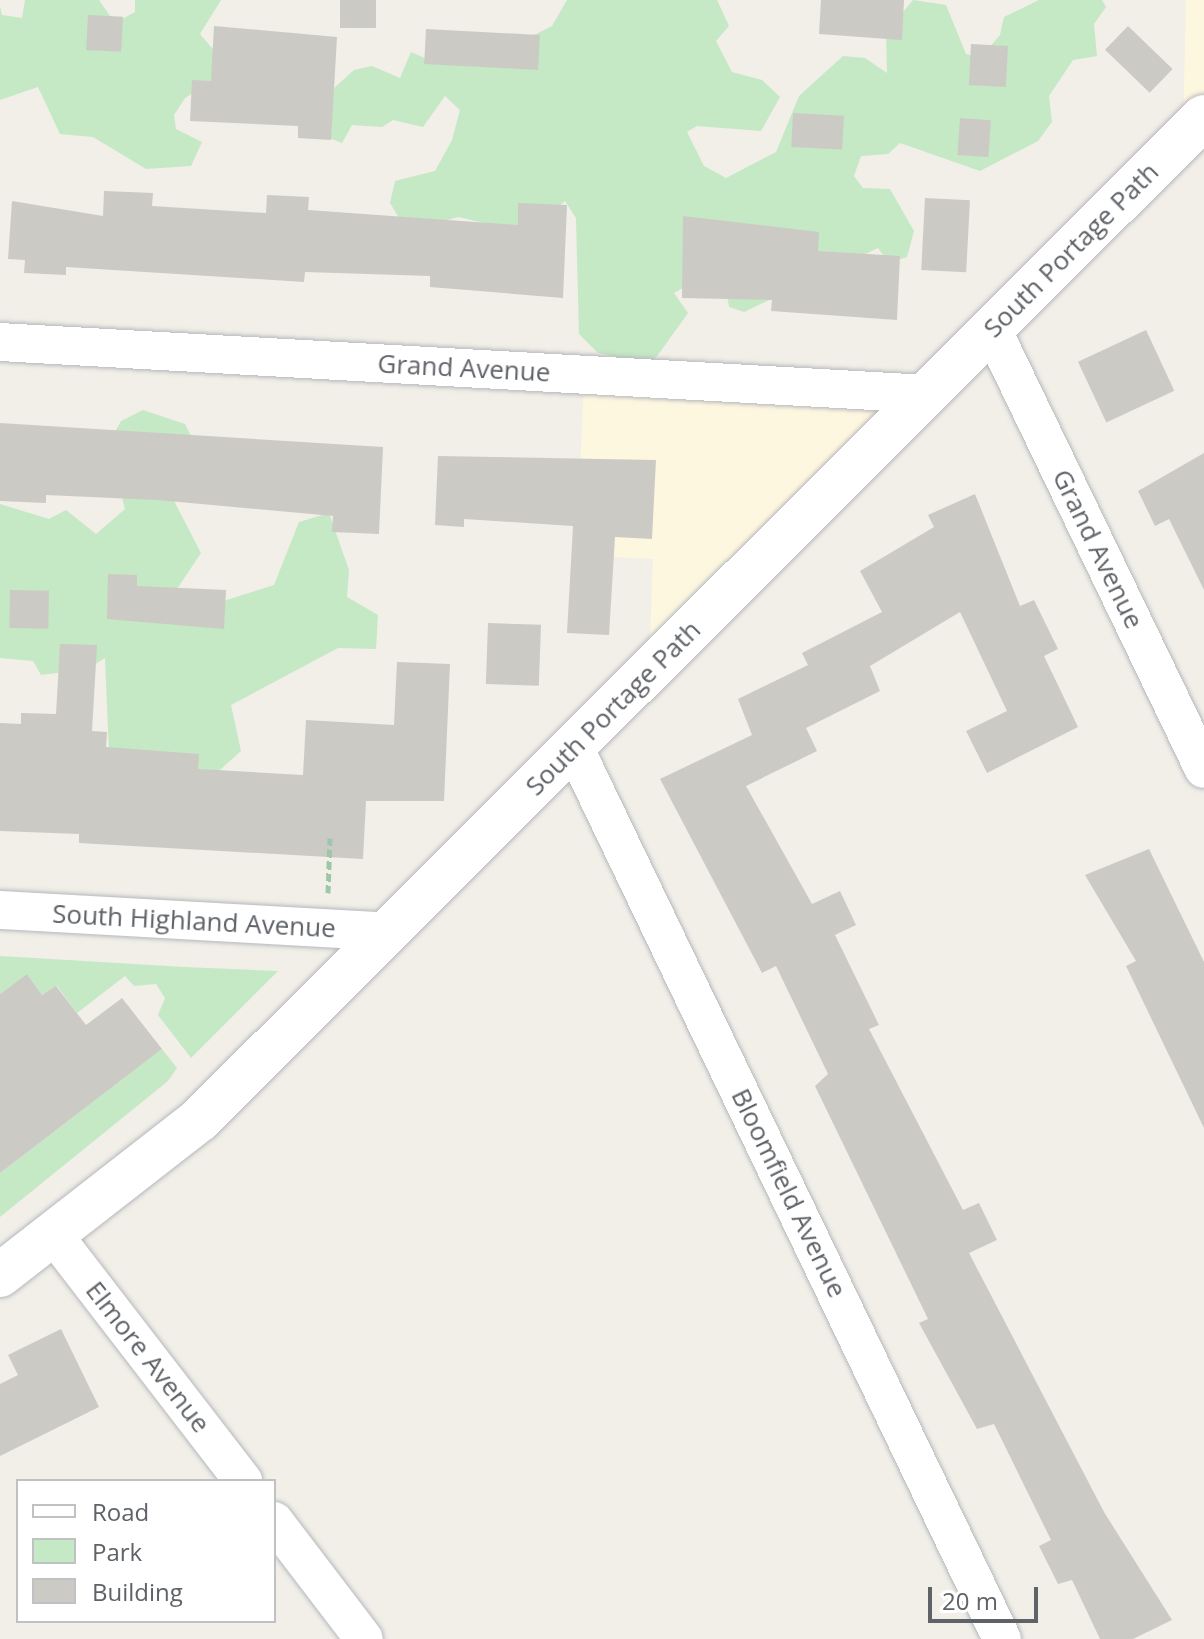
<!DOCTYPE html>
<style>
body{margin:0}
#map{position:relative;width:1204px;height:1639px;overflow:hidden;background:#f1efe8;font-family:"Open Sans",sans-serif}
div>[style]{position:absolute}
.commercial>*{inset:0;background:#fef7e0}
.green>*{inset:0;background:#c5e8c5}
.building>*{inset:0;background:#cccac5;transform-origin:0 0}
.path>*{height:5px;margin-top:-2.5px;transform-origin:0;background:repeating-linear-gradient(90deg,#9cc7a9 0 8px,transparent 0 12px)}
.roads{filter:drop-shadow(0 0 2px #b5b8bc) drop-shadow(0 0 2px #b5b8bc)}
.minor>*{height:38px;margin:-19px;padding:0 19px;transform-origin:19px;border-radius:19px;background:#fff}
.secondary>*{height:44px;margin:-22px;padding:0 22px;transform-origin:22px;border-radius:22px;background:#fff}
span{translate:-50% -50%;white-space:nowrap;text-align:center;line-height:1.15;-webkit-text-stroke:6px #fff;paint-order:stroke}
.street-label{font-size:26px;color:#5f6368}
.legend{position:absolute;left:16px;top:1479px;width:260px;height:144px;box-sizing:border-box;background:#fff;border:2px solid #bfc1c3;margin:0;padding:10px 14px;list-style:none;font-size:24px;color:#5f6368}
.legend li{display:flex;align-items:center;gap:16px;height:40px}
.legend b{width:40px;border:2px solid #bfc1c3}
.scale{position:absolute;left:928px;top:1587px;width:110px;height:36px;box-sizing:border-box;border:4px solid #5f6368;border-top:0;padding-left:10px;font-size:24px;line-height:28px;white-space:nowrap;color:#5f6368;-webkit-text-stroke:6px #fff;paint-order:stroke}
</style>
<div id="map">
<div class="commercial">
<i style="clip-path:polygon(1186px 0,1204px 0,1204px 117px,1183px 138px)"></i>
<i style="clip-path:polygon(584px 375px,927px 394px,649px 672px,653px 559px,577px 555px)"></i>
</div>
<div class="green">
<i style="clip-path:polygon(25px 0,99px 0,115px 23px,135px 12px,135px 0,221px 0,200px 34px,218px 55px,223px 75px,185px 98px,174px 115px,176px 129px,202px 142px,191px 166px,146px 169px,93px 137px,60px 134px,38px 87px,0 100px,0 6px,2px 15px,22px 18px)"></i>
<i style="clip-path:polygon(567px 0,717px 0,729px 26px,716px 41px,732px 72px,762px 80px,780px 97px,761px 131px,697px 126px,687px 132px,704px 166px,726px 178px,776px 152px,799px 96px,843px 56px,865px 58px,887px 73px,886px 33px,913px 0,946px 5px,966px 54px,981px 57px,1000px 35px,1004px 17px,1039px 0,1102px 0,1106px 7px,1094px 24px,1097px 56px,1073px 60px,1049px 96px,1052px 122px,1038px 141px,980px 171px,900px 143px,888px 154px,861px 156px,854px 176px,863px 188px,890px 189px,914px 231px,907px 257px,889px 263px,878px 248px,744px 312px,729px 307px,726px 287px,692px 283px,674px 293px,688px 313px,655px 359px,626px 359px,598px 353px,579px 334px,576px 218px,565px 201px,528px 233px,458px 217px,426px 226px,401px 221px,390px 203px,395px 181px,435px 171px,452px 140px,460px 110px,445px 96px,423px 127px,393px 120px,382px 127px,352px 125px,342px 143px,329px 138px,333px 89px,354px 70px,372px 66px,400px 78px,411px 52px,429px 60px,520px 42px,552px 26px)"></i>
<i style="clip-path:polygon(143px 410px,185px 424px,198px 450px,172px 497px,201px 553px,177px 589px,217px 603px,274px 585px,299px 522px,329px 513px,349px 570px,347px 597px,378px 615px,376px 649px,338px 648px,231px 705px,241px 751px,211px 778px,109px 754px,105px 658px,88px 669px,41px 675px,33px 661px,0 658px,0 504px,49px 519px,66px 510px,96px 534px,125px 509px,108px 445px,121px 421px)"></i>
<i style="clip-path:polygon(0 956px,184px 967px,278px 971px,191px 1058px,158px 1015px,165px 998px,156px 984px,134px 986px,125px 976px,77px 1013px,57px 986px,42px 995px,27px 974px,0 994px)"></i>
<i style="clip-path:polygon(162px 1049px,177px 1068px,168px 1081px,0 1217px,0 1173px)"></i>
</div>
<div class="building">
<i style="left:340px;top:0;width:36px;height:28px"></i>
<i style="clip-path:polygon(821px 0,904px 0,902px 40px,819px 34px)"></i>
<i style="left:88px;top:15px;width:35px;height:35px;rotate:3deg"></i>
<i style="clip-path:polygon(214px 26px,337px 37px,331px 140px,298px 138px,298px 126px,190px 121px,192px 80px,211px 81px)"></i>
<i style="left:1128px;top:26px;width:62px;height:33px;rotate:44deg"></i>
<i style="left:426px;top:29px;width:114px;height:35px;rotate:3deg"></i>
<i style="left:971px;top:44px;width:37px;height:41px;rotate:3deg"></i>
<i style="left:793px;top:113px;width:51px;height:34px;rotate:3deg"></i>
<i style="left:960px;top:118px;width:31px;height:37px;rotate:4deg"></i>
<i style="clip-path:polygon(104px 191px,153px 193px,152px 206px,266px 213px,267px 195px,309px 197px,308px 210px,518px 225px,518px 203px,567px 205px,563px 298px,430px 287px,430px 276px,305px 272px,304px 282px,66px 267px,66px 275px,24px 273px,25px 260px,8px 259px,12px 201px,103px 216px)"></i>
<i style="left:925px;top:198px;width:45px;height:72px;rotate:3deg"></i>
<i style="clip-path:polygon(683px 216px,819px 232px,818px 251px,900px 256px,897px 320px,771px 311px,772px 300px,682px 298px)"></i>
<i style="left:1146px;top:330px;width:67px;height:75px;rotate:65deg"></i>
<i style="clip-path:polygon(0 423px,383px 447px,379px 534px,332px 532px,333px 516px,157px 500px,46px 495px,46px 503px,0 501px)"></i>
<i style="clip-path:polygon(1204px 453px,1204px 590px,1169px 519px,1155px 526px,1138px 491px)"></i>
<i style="clip-path:polygon(438px 456px,656px 460px,652px 539px,615px 537px,609px 635px,567px 633px,573px 526px,464px 519px,464px 527px,435px 525px)"></i>
<i style="clip-path:polygon(975px 494px,1020px 606px,1034px 600px,1058px 649px,1044px 656px,1078px 727px,987px 773px,966px 731px,1007px 711px,960px 612px,870px 666px,880px 691px,806px 728px,817px 751px,746px 786px,812px 904px,840px 891px,856px 925px,835px 935px,879px 1025px,869px 1029px,963px 1210px,979px 1203px,997px 1240px,969px 1253px,1104px 1512px,1172px 1620px,1133px 1639px,1100px 1639px,1072px 1580px,1058px 1584px,1039px 1546px,1051px 1540px,994px 1424px,977px 1429px,919px 1323px,928px 1319px,815px 1086px,828px 1074px,776px 966px,762px 973px,660px 779px,752px 735px,738px 699px,808px 665px,802px 653px,882px 612px,860px 571px,934px 527px,928px 515px)"></i>
<i style="clip-path:polygon(108px 574px,137px 575px,137px 586px,226px 590px,224px 629px,107px 619px)"></i>
<i style="left:10px;top:590px;width:39px;height:38px;rotate:1deg"></i>
<i style="left:488px;top:623px;width:53px;height:61px;rotate:2deg"></i>
<i style="clip-path:polygon(60px 644px,97px 645px,92px 731px,107px 732px,106px 747px,199px 754px,198px 769px,303px 775px,306px 720px,394px 725px,397px 662px,450px 664px,444px 801px,366px 801px,363px 859px,79px 843px,79px 834px,0 831px,0 723px,21px 724px,21px 713px,56px 714px)"></i>
<i style="clip-path:polygon(1149px 849px,1204px 962px,1204px 1128px,1126px 966px,1136px 961px,1085px 875px)"></i>
<i style="clip-path:polygon(27px 974px,42px 995px,56px 986px,86px 1025px,122px 998px,162px 1049px,0 1173px,0 994px)"></i>
<i style="clip-path:polygon(61px 1329px,99px 1407px,0 1456px,0 1384px,18px 1375px,8px 1355px)"></i>
</div>
<div class="path">
<i style="left:328px;top:893px;width:55px;rotate:-87.9deg"></i>
</div>
<div class="roads">
<div class="minor">
<i style="left:992px;top:329px;width:488px;rotate:64.3deg"></i>
<i style="left:0;top:342px;width:928px;rotate:3.21deg"></i>
<i style="left:574px;top:747px;width:989px;rotate:64.37deg"></i>
<i style="left:0;top:910px;width:389px;rotate:3.2deg"></i>
<i style="left:53px;top:1234px;width:312px;rotate:52.4deg"></i>
<i style="left:274px;top:1521px;width:148px;rotate:52.7deg"></i>
</div>
<div class="secondary">
<i style="left:0;top:1275px;width:252px;rotate:-37.9deg"></i>
<i style="left:199px;top:1120px;width:1420px;rotate:-44.94deg"></i>
</div>
</div>
<div class="street-label">
<span style="left:1071px;top:250px;rotate:-45deg">South Portage Path</span>
<span style="left:464px;top:368px;rotate:3deg">Grand Avenue</span>
<span style="left:1098px;top:549px;rotate:64deg">Grand Avenue</span>
<span style="left:613px;top:708px;rotate:-45deg">South Portage Path</span>
<span style="left:194px;top:921px;rotate:3deg">South Highland Avenue</span>
<span style="left:789px;top:1193px;rotate:64deg">Bloomfield Avenue</span>
<span style="left:148px;top:1357px;rotate:52deg">Elmore Avenue</span>
</div>
<ul class="legend">
<li><b style="height:10px;background:#fff"></b>Road</li>
<li><b style="height:22px;background:#c5e8c5"></b>Park</li>
<li><b style="height:22px;background:#cccac5"></b>Building</li>
</ul>
<div class="scale">20 m</div>
</div>
